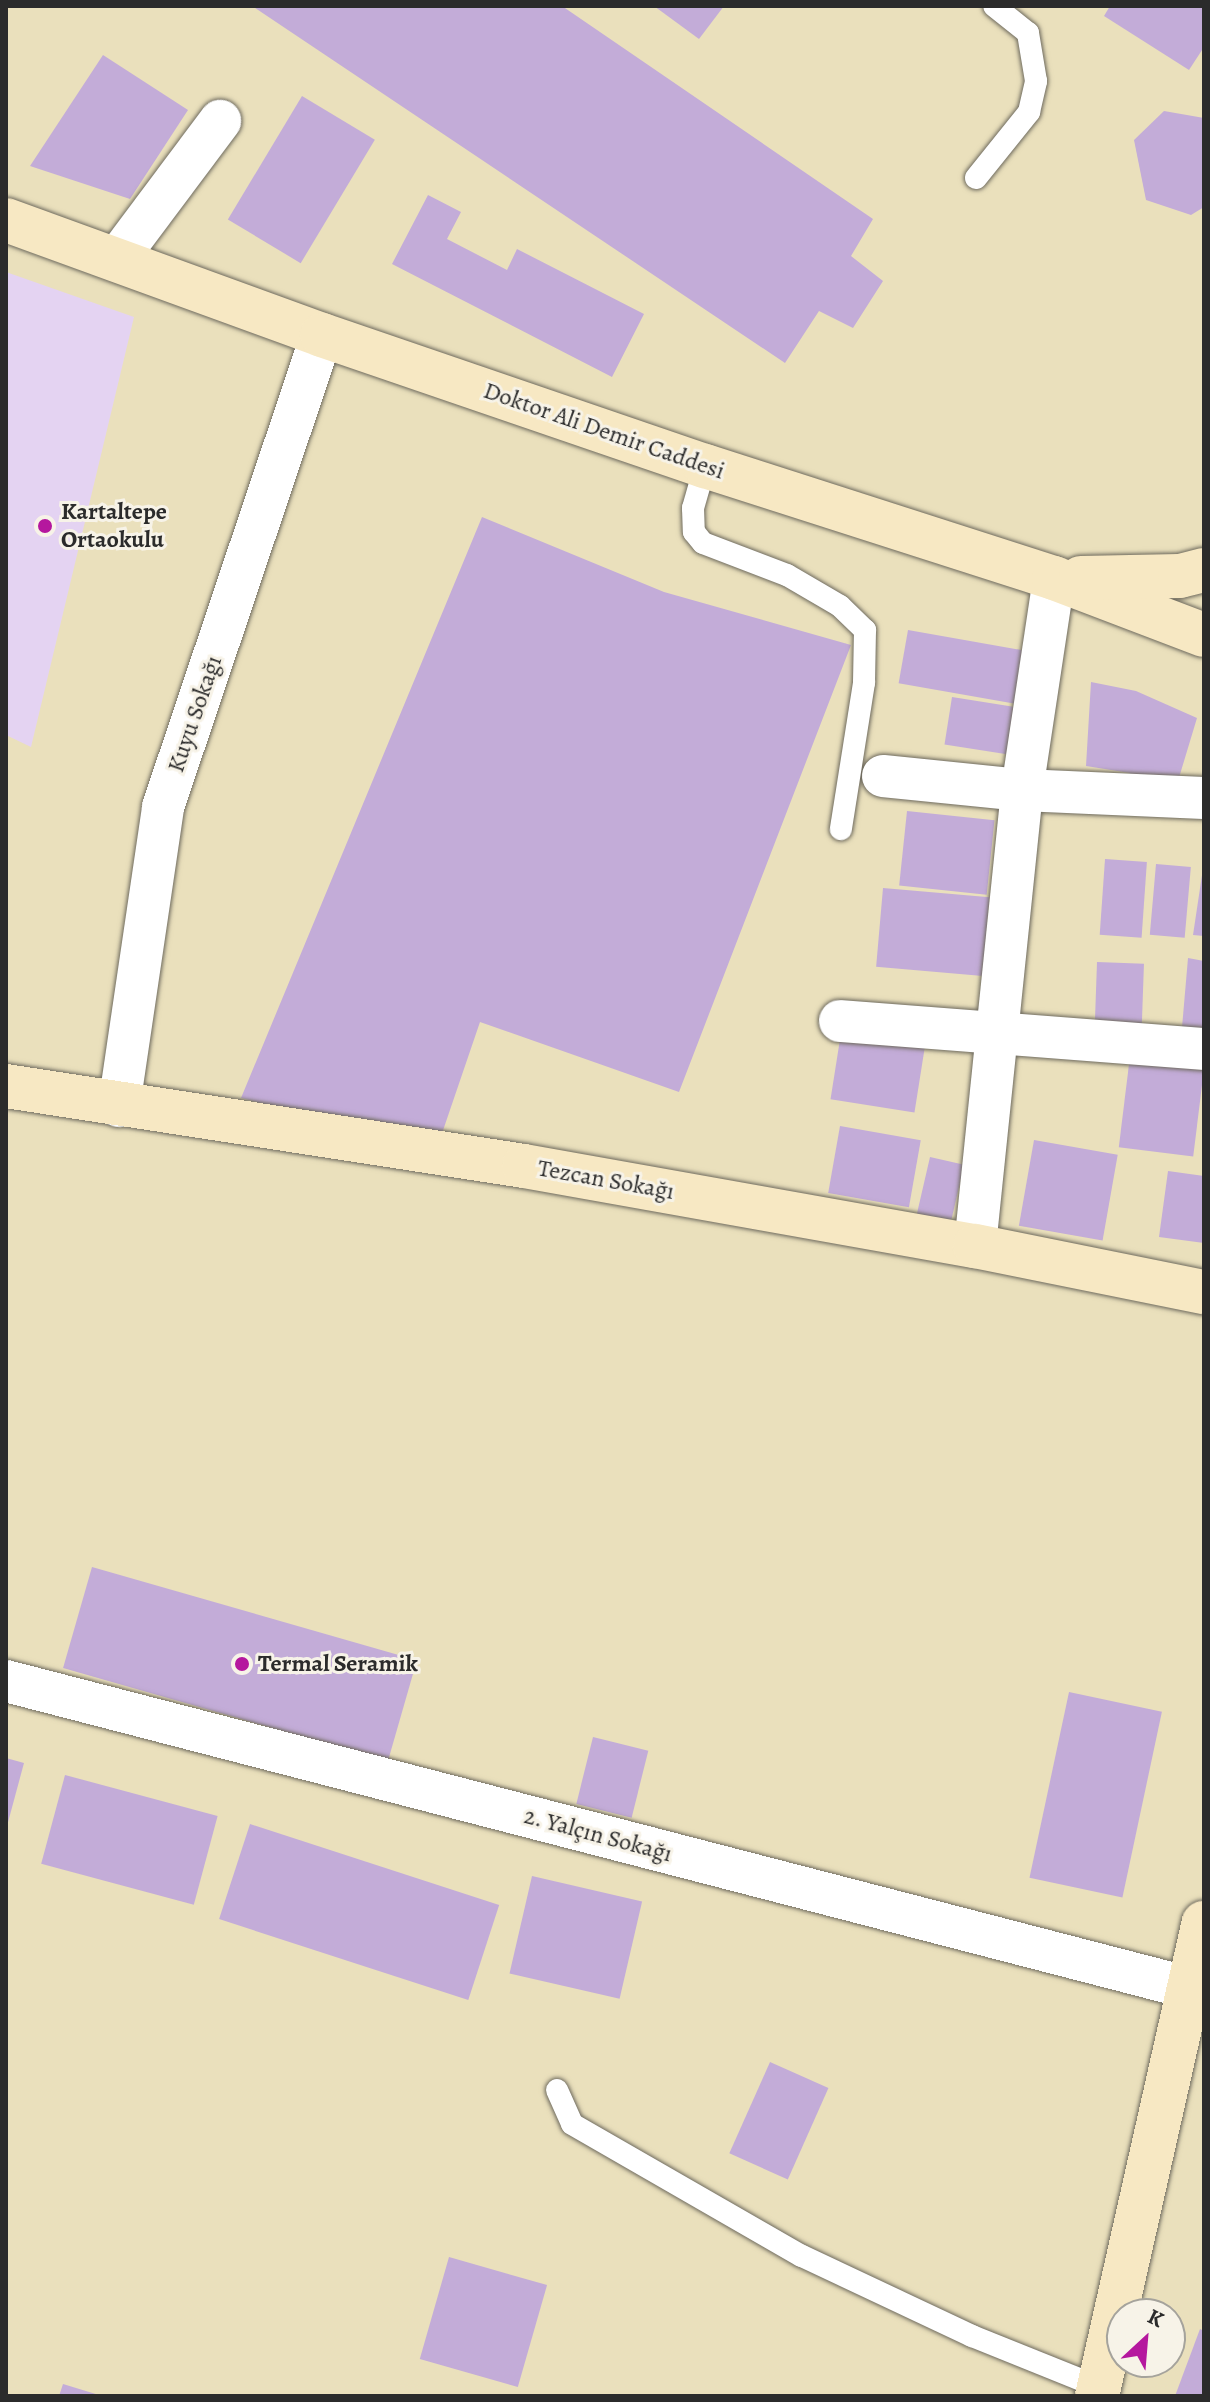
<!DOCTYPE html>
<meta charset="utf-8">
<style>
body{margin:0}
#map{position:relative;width:1210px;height:2402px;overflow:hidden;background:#eae0bc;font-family:Alegreya,serif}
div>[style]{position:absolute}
.built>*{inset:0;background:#e4d3f2}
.building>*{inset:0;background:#c3acd8;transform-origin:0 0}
.roads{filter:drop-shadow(0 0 2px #6e6a5e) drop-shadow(0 0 2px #6e6a5e)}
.lane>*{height:22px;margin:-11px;padding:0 11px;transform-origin:11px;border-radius:11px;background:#fff}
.street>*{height:42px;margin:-21px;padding:0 21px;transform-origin:21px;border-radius:21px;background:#fff}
.secondary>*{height:44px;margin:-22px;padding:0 22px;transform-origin:22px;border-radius:22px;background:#f7e8c3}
.dots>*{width:22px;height:22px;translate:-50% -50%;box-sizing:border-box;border:4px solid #f7f3e8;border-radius:50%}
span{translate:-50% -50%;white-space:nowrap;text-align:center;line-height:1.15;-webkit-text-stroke:6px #f7f3e8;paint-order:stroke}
.street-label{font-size:24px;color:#2b2b2b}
.poi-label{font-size:24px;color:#2b2b2b;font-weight:700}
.left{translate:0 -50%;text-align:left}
.frame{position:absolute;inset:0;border:8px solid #2b2b2b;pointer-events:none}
.north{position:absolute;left:1106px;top:2298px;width:80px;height:80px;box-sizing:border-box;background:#f7f3e8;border:2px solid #a5a39c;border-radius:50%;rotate:26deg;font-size:22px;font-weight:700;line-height:32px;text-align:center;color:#2b2b2b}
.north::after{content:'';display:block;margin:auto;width:28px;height:36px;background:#b5179e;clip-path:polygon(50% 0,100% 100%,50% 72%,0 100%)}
</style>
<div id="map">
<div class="built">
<i style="clip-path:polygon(6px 272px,134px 317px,31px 747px,6px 735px)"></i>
</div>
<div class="building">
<i style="clip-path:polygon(252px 6px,562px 6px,873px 219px,851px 256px,883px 281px,853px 328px,819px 311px,785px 363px)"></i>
<i style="clip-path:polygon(654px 6px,724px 6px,699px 39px)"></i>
<i style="clip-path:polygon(1110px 6px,1204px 6px,1204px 47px,1189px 70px,1104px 16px)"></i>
<i style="clip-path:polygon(103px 55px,188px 110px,130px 199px,30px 166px)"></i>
<i style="left:302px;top:96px;width:85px;height:144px;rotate:31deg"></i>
<i style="clip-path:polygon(1164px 111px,1204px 118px,1204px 207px,1191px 215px,1146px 200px,1134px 140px)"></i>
<i style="clip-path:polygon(428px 195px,461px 212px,447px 239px,507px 270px,517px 249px,644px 314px,612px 377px,392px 264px)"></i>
<i style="clip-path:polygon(482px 517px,664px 592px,851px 645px,679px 1092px,480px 1022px,437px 1148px,241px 1098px)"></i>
<i style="left:908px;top:630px;width:129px;height:54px;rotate:10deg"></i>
<i style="clip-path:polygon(1091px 682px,1136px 691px,1197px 718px,1178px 781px,1129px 781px,1130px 773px,1086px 766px)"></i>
<i style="left:952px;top:697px;width:79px;height:48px;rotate:9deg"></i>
<i style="left:907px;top:811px;width:88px;height:75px;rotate:6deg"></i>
<i style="left:1105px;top:859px;width:42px;height:76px;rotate:4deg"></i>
<i style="left:1156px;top:864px;width:35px;height:71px;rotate:5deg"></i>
<i style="clip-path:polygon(1202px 875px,1204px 875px,1204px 936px,1193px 935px)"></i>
<i style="left:883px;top:888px;width:107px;height:79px;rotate:5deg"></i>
<i style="clip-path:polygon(1188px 958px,1204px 961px,1204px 1041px,1181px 1039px)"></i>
<i style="left:1097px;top:962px;width:47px;height:69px;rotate:2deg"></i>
<i style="left:841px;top:1033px;width:85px;height:67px;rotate:9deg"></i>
<i style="left:1130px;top:1056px;width:75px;height:92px;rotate:7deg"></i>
<i style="left:840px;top:1126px;width:82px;height:68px;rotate:10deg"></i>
<i style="left:1034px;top:1140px;width:85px;height:87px;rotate:10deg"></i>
<i style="left:930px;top:1157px;width:35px;height:60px;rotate:13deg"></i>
<i style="clip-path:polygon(1168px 1171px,1204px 1176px,1204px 1243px,1159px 1237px)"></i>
<i style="left:92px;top:1567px;width:338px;height:105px;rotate:16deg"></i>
<i style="left:1069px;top:1692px;width:95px;height:190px;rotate:12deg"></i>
<i style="left:593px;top:1737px;width:57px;height:69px;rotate:14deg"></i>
<i style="clip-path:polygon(6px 1758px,24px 1763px,7px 1826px,6px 1826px)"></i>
<i style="left:65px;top:1775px;width:158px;height:92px;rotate:15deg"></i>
<i style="left:250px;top:1824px;width:262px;height:100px;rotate:18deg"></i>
<i style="left:532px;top:1876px;width:113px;height:100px;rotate:13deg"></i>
<i style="left:770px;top:2062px;width:64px;height:100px;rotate:24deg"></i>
<i style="left:449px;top:2257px;width:102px;height:106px;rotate:16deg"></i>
<i style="clip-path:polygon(1200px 2329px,1204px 2331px,1204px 2396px,1175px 2396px)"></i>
<i style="clip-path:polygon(63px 2384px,99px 2395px,99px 2396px,59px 2396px)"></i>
</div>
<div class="roads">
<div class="lane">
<i style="left:976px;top:178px;width:85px;rotate:-51.2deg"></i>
<i style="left:1029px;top:112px;width:32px;rotate:-77deg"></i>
<i style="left:1036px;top:81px;width:49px;rotate:-99.5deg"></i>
<i style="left:1028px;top:33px;width:43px;rotate:-141.5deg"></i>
<i style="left:705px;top:466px;width:44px;rotate:105.9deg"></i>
<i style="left:693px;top:508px;width:24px;rotate:88deg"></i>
<i style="left:694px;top:532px;width:14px;rotate:51deg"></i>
<i style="left:703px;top:543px;width:90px;rotate:20.9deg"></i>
<i style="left:787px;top:575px;width:61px;rotate:30.3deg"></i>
<i style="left:840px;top:606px;width:35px;rotate:44deg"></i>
<i style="left:865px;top:630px;width:53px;rotate:91.1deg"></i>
<i style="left:864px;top:683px;width:148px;rotate:99deg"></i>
<i style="left:557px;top:2090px;width:37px;rotate:66deg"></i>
<i style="left:572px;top:2124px;width:265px;rotate:29.9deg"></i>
<i style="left:802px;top:2256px;width:188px;rotate:25.2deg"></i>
<i style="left:972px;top:2336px;width:137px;rotate:21.9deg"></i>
</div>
<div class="street">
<i style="left:116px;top:260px;width:174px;rotate:-53.2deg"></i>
<i style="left:883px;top:776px;width:140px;rotate:5.8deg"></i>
<i style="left:1022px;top:790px;width:182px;rotate:2.5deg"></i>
<i style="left:840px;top:1021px;width:365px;rotate:4.4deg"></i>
<i style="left:119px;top:1106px;width:302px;rotate:-81.6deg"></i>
<i style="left:163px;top:807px;width:498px;rotate:-71.4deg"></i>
<i style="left:975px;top:1246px;width:458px;rotate:-84.1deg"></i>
<i style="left:1022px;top:790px;width:214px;rotate:-81.4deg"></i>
<i style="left:6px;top:1681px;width:1223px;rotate:14.54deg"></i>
</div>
<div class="secondary">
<i style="left:6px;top:220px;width:336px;rotate:20deg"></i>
<i style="left:322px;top:335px;width:405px;rotate:18.9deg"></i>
<i style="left:705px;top:466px;width:367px;rotate:17.8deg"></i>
<i style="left:1054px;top:578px;width:160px;rotate:20.8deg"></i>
<i style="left:1081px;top:578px;width:99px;rotate:-1.2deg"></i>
<i style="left:1180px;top:576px;width:25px;rotate:-14deg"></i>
<i style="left:6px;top:1086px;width:524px;rotate:8.78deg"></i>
<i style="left:524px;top:1166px;width:458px;rotate:10.1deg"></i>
<i style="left:975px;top:1246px;width:234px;rotate:11.4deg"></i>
<i style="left:1097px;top:2396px;width:485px;rotate:-77.3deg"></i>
</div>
</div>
<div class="dots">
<i style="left:45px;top:526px;background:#b5179e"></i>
<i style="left:242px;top:1664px;background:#b5179e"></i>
</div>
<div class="street-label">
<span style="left:604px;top:431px;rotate:19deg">Doktor Ali Demir Caddesi</span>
<span style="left:195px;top:714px;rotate:-71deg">Kuyu Sokağı</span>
<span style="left:606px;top:1180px;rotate:10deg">Tezcan Sokağı</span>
<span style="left:598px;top:1835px;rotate:15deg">2. Yalçın Sokağı</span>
</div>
<div class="poi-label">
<span class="left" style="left:61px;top:526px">Kartaltepe<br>Ortaokulu</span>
<span class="left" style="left:258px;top:1664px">Termal Seramik</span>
</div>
<div class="frame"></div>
<div class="north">K</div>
</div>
